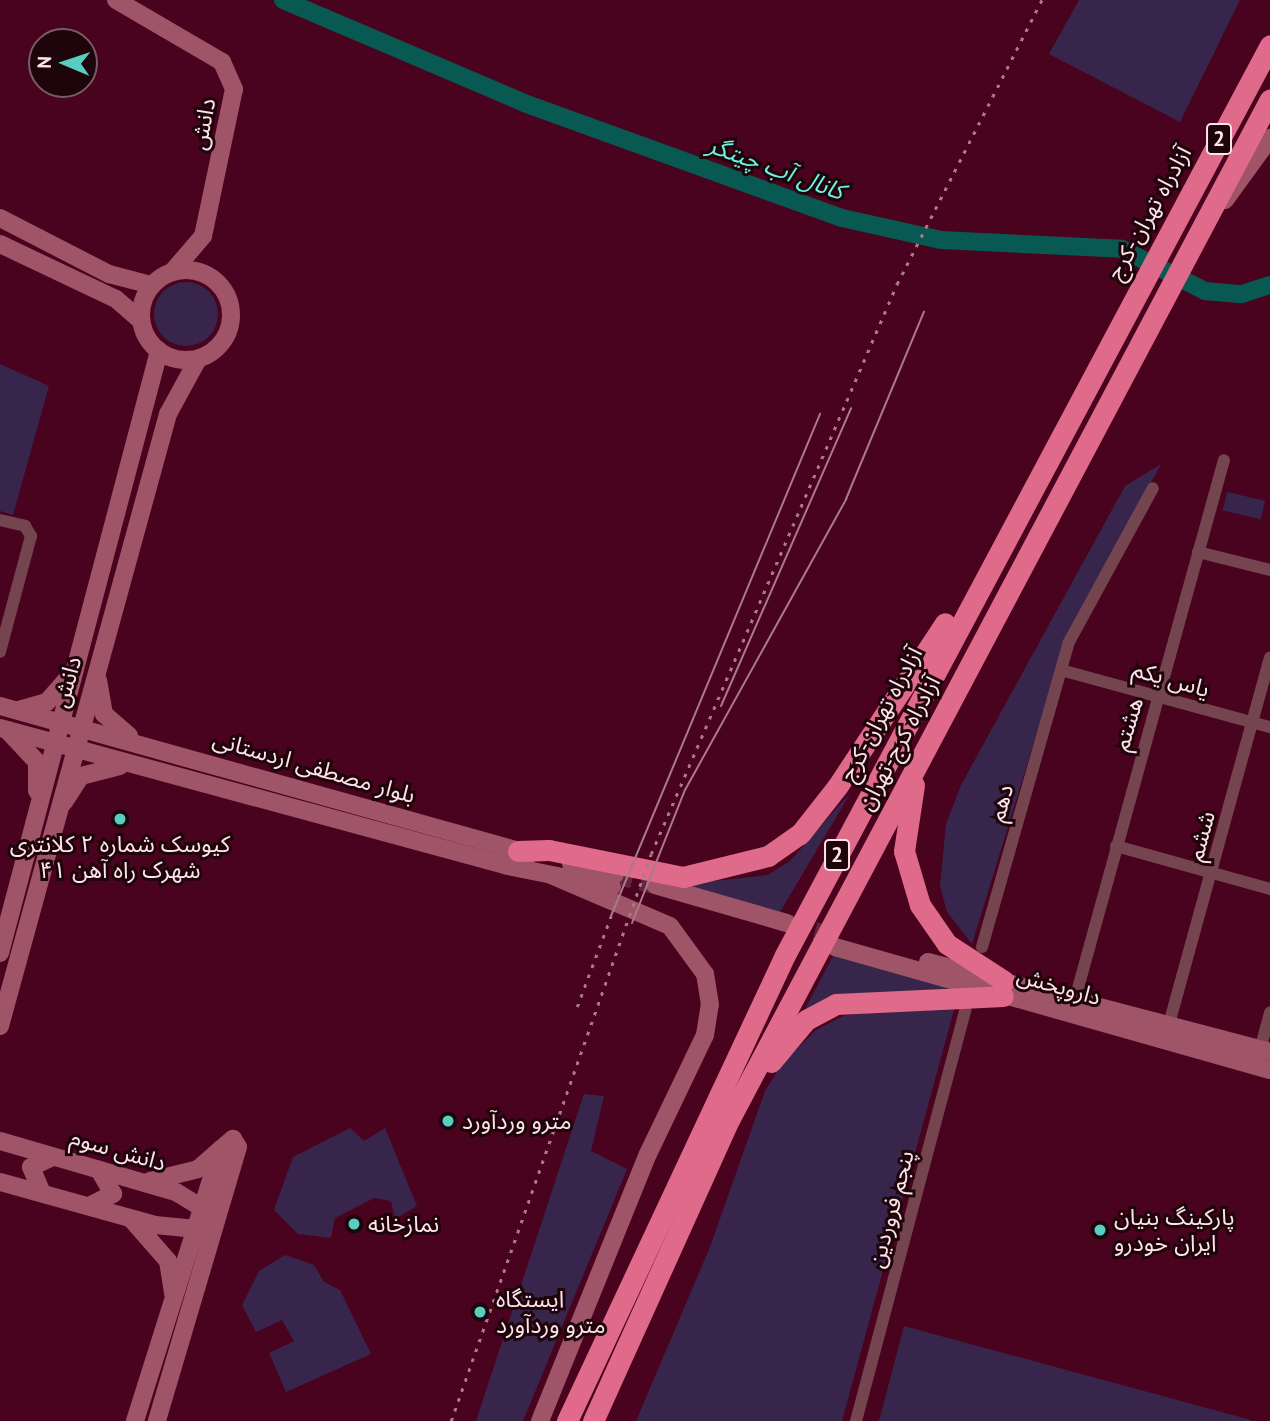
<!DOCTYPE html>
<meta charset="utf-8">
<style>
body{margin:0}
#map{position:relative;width:1270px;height:1421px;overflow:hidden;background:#49031e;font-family:"PT Sans","Noto Sans Arabic",sans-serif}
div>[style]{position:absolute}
.green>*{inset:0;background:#38254c;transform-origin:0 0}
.round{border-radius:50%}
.river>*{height:18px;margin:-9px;padding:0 9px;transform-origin:9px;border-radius:9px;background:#085952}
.secondary-tunnel>*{height:18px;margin-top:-9px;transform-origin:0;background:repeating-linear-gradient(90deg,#64253c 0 18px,transparent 0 27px)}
.street>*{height:12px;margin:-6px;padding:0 6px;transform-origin:6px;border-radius:6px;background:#74444f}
.secondary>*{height:18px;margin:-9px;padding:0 9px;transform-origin:9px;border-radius:9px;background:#9f5467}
.secondary>.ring{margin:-9px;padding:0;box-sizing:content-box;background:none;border:18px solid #9f5467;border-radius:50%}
.highway>*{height:21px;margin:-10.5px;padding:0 10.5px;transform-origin:10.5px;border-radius:10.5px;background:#df6a89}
.tram>*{height:2px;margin:-1px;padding:0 1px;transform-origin:1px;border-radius:1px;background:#a97a89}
.rail>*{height:2.5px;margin-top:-1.25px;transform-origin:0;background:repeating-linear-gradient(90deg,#a97a89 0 3.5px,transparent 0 10.5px)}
.dots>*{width:19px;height:19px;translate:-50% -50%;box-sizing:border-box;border:4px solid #1e040b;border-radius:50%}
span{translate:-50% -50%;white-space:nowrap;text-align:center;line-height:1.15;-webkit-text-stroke:6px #1e040b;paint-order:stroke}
.shield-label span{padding:2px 5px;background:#1e040b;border:2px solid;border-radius:5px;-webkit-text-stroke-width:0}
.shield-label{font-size:21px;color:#fee3e8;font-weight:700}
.street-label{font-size:23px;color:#fee3e8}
.poi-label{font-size:23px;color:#fee3e8}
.left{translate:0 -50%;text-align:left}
.water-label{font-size:24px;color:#6ef2e2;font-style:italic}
.north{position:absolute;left:28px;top:28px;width:70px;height:70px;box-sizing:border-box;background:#1e040b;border:2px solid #785d63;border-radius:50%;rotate:272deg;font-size:19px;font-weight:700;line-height:28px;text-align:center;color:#fee3e8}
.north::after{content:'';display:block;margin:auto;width:24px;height:32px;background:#58cec0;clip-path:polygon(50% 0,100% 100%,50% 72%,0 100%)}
</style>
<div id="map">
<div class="green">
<i style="clip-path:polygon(1079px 0,1240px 0,1180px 122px,1049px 54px)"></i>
<i class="round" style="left:154px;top:282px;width:64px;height:64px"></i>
<i style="clip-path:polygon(0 364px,49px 386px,13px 515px,0 511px)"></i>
<i style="clip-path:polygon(1161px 464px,1065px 641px,972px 944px,947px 912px,940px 886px,946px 824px,961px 785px,1125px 486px)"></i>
<i style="left:1227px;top:492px;width:39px;height:19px;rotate:13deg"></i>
<i style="clip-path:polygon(851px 792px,780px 912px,677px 885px,768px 875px,790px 861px)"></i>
<i style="clip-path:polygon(835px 952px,949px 988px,804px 1011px)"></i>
<i style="clip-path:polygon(955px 1006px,842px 1421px,636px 1421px,710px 1247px,765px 1091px,782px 1064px,816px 1030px,845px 1015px)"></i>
<i style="clip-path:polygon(584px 1094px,604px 1096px,591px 1151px,627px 1169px,523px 1421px,476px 1421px)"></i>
<i style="clip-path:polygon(350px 1128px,364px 1141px,385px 1128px,417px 1206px,395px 1219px,391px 1201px,374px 1198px,335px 1218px,331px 1238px,298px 1234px,274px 1210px,293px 1157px)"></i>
<i style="clip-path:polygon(285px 1255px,314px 1265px,324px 1282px,340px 1290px,371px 1354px,286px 1392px,269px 1353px,294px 1341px,282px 1320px,256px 1332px,242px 1305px,259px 1271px)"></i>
<i style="clip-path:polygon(904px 1326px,1251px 1420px,1251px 1421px,879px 1421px)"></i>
</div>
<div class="river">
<i style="left:283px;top:0;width:262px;rotate:23.1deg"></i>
<i style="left:524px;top:103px;width:338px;rotate:19.9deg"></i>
<i style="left:842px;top:218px;width:101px;rotate:12.5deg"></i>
<i style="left:941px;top:240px;width:181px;rotate:2.8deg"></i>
<i style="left:1122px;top:249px;width:93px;rotate:26.8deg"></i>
<i style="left:1205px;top:291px;width:37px;rotate:5deg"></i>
<i style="left:1242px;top:294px;width:29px;rotate:-18deg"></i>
</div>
<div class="secondary-tunnel">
<i style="left:615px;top:875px;width:41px;rotate:14deg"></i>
<i style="left:789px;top:924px;width:53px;rotate:15.4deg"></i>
</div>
<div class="street">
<i style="left:0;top:520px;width:26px;rotate:13deg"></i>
<i style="left:25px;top:526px;width:12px;rotate:59deg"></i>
<i style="left:31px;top:536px;width:120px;rotate:105deg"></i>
<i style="left:1198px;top:552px;width:74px;rotate:14deg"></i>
<i style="left:1061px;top:670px;width:217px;rotate:15.3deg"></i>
<i style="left:1116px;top:846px;width:160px;rotate:15.6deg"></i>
<i style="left:982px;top:947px;width:317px;rotate:-74.1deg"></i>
<i style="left:1069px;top:642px;width:175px;rotate:-61.4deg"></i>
<i style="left:1075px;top:999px;width:559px;rotate:-74.55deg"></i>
<i style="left:1169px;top:1024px;width:380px;rotate:-74.6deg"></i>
<i style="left:1260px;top:1050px;width:39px;rotate:-75deg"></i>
<i style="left:856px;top:1421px;width:426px;rotate:-75.1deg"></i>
</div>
<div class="secondary">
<i style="left:116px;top:0;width:123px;rotate:30.3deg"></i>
<i style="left:222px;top:62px;width:30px;rotate:66deg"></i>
<i style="left:234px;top:89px;width:150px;rotate:101.9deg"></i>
<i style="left:203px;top:236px;width:46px;rotate:130.6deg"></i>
<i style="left:1225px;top:200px;width:77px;rotate:-54deg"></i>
<i style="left:0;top:218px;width:123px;rotate:27.2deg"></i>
<i style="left:109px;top:274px;width:43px;rotate:14.7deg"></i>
<i style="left:0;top:244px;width:128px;rotate:25.4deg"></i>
<i style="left:116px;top:299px;width:33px;rotate:41deg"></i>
<i class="ring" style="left:141px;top:270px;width:72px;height:72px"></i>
<i style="left:98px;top:680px;width:35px;rotate:80deg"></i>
<i style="left:104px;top:714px;width:33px;rotate:41deg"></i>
<i style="left:0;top:706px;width:550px;rotate:15.6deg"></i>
<i style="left:19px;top:710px;width:29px;rotate:-16deg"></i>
<i style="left:47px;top:702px;width:37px;rotate:-49deg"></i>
<i style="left:0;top:728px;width:526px;rotate:15.2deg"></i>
<i style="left:508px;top:866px;width:106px;rotate:11.4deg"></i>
<i style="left:9px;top:732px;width:41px;rotate:47deg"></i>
<i style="left:37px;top:762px;width:29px;rotate:90deg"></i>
<i style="left:64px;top:802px;width:31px;rotate:-57deg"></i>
<i style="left:81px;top:776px;width:40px;rotate:-14.4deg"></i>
<i style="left:571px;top:864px;width:45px;rotate:14deg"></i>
<i style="left:655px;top:885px;width:137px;rotate:16.1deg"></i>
<i style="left:835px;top:947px;width:452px;rotate:15.8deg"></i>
<i style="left:0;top:953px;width:623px;rotate:-75.2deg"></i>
<i style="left:928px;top:962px;width:354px;rotate:14.7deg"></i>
<i style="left:0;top:1026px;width:635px;rotate:-74.65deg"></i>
<i style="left:168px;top:414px;width:63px;rotate:-61.4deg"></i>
<i style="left:0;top:1141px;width:183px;rotate:16.2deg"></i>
<i style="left:176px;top:1192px;width:42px;rotate:31.4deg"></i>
<i style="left:150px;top:1181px;width:49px;rotate:-14deg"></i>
<i style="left:198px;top:1169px;width:30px;rotate:-41deg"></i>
<i style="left:0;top:1182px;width:161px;rotate:15.5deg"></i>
<i style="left:155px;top:1225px;width:52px;rotate:5.5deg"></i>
<i style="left:42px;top:1193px;width:28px;rotate:-113deg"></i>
<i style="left:31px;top:1167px;width:23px;rotate:-25deg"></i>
<i style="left:91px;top:1205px;width:25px;rotate:-27deg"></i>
<i style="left:113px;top:1194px;width:28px;rotate:-120deg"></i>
<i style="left:133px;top:1221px;width:53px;rotate:48.8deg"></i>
<i style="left:168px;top:1261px;width:33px;rotate:81deg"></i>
<i style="left:135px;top:1421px;width:285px;rotate:-72.5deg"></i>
<i style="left:221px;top:1149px;width:16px;rotate:-40deg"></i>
<i style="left:233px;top:1139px;width:9px;rotate:58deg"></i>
<i style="left:238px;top:1147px;width:286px;rotate:106.5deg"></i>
<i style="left:540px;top:1421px;width:288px;rotate:-68deg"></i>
<i style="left:648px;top:1154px;width:132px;rotate:-64.4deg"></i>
<i style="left:705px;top:1035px;width:30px;rotate:-81deg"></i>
<i style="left:710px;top:1005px;width:31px;rotate:-99deg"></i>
<i style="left:705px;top:974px;width:59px;rotate:-126.1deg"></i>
<i style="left:670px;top:926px;width:129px;rotate:-156.8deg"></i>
</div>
<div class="highway">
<i style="left:914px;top:785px;width:67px;rotate:98.6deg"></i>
<i style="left:904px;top:851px;width:56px;rotate:73.5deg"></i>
<i style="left:920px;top:905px;width:47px;rotate:55.3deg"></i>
<i style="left:947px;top:944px;width:68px;rotate:33deg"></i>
<i style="left:518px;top:851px;width:31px;rotate:-2deg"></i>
<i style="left:549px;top:850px;width:137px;rotate:11.4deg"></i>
<i style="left:683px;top:877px;width:88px;rotate:-13.9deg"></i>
<i style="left:768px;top:856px;width:39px;rotate:-35deg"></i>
<i style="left:800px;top:834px;width:60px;rotate:-51.8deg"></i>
<i style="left:837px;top:787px;width:196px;rotate:-56.6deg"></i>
<i style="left:771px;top:1062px;width:55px;rotate:-50.2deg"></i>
<i style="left:806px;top:1020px;width:34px;rotate:-28deg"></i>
<i style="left:836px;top:1004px;width:167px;rotate:-2.7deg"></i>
<i style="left:567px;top:1421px;width:514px;rotate:-64.93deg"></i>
<i style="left:785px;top:955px;width:1031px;rotate:-61.94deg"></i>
<i style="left:593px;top:1421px;width:330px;rotate:-65.7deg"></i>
<i style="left:729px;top:1120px;width:1155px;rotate:-62.08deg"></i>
</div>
<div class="tram">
<i style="left:721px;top:706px;width:325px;rotate:-66.4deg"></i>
<i style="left:611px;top:916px;width:544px;rotate:-67.4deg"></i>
<i style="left:632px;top:923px;width:143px;rotate:-68.3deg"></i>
<i style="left:685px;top:790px;width:333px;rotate:-61deg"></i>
<i style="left:846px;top:499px;width:203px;rotate:-67.4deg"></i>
</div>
<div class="rail">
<i style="left:577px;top:1007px;width:97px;rotate:-69.5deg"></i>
<i style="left:451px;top:1421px;width:601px;rotate:-70.57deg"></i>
<i style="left:651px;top:854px;width:621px;rotate:-66.66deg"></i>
<i style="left:897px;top:284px;width:319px;rotate:-63deg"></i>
</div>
<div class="dots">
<i style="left:120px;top:819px;background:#58cec0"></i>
<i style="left:448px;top:1121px;background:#58cec0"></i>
<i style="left:354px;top:1224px;background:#58cec0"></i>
<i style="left:1100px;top:1230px;background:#58cec0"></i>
<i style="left:480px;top:1312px;background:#58cec0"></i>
</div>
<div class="shield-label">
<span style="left:1219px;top:139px">2</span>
<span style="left:837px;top:855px">2</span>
</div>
<div class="street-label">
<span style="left:203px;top:124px;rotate:-79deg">دانش</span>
<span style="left:1149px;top:213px;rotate:-61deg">آزادراه تهران-کرج</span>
<span style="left:1171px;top:679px;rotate:16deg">یاس یکم</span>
<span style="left:67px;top:682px;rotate:-74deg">دانش</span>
<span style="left:881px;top:714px;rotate:-62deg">آزادراه تهران-کرج</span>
<span style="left:1128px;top:724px;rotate:-73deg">هشتم</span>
<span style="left:899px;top:743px;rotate:-62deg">آزادراه کرج-تهران</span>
<span style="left:314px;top:767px;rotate:16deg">بلوار مصطفی اردستانی</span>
<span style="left:1001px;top:803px;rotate:-74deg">دهم</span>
<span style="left:1201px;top:836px;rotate:-75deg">ششم</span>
<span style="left:1059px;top:986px;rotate:16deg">داروپخش</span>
<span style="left:118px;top:1150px;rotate:16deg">دانش سوم</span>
<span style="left:891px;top:1209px;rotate:-75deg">پنجم فروردین</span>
</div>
<div class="poi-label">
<span style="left:120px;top:857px">کیوسک شماره ۲ کلانتری<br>۴۱ شهرک راه آهن</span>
<span class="left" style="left:462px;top:1121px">مترو وردآورد</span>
<span class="left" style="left:1114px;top:1230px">پارکینگ بنیان<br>ایران خودرو</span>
<span class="left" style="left:368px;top:1224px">نمازخانه</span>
<span class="left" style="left:496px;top:1312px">ایستگاه<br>مترو وردآورد</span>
</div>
<div class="water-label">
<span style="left:776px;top:168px;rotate:20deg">کانال آب چیتگر</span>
</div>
<div class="north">N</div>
</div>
